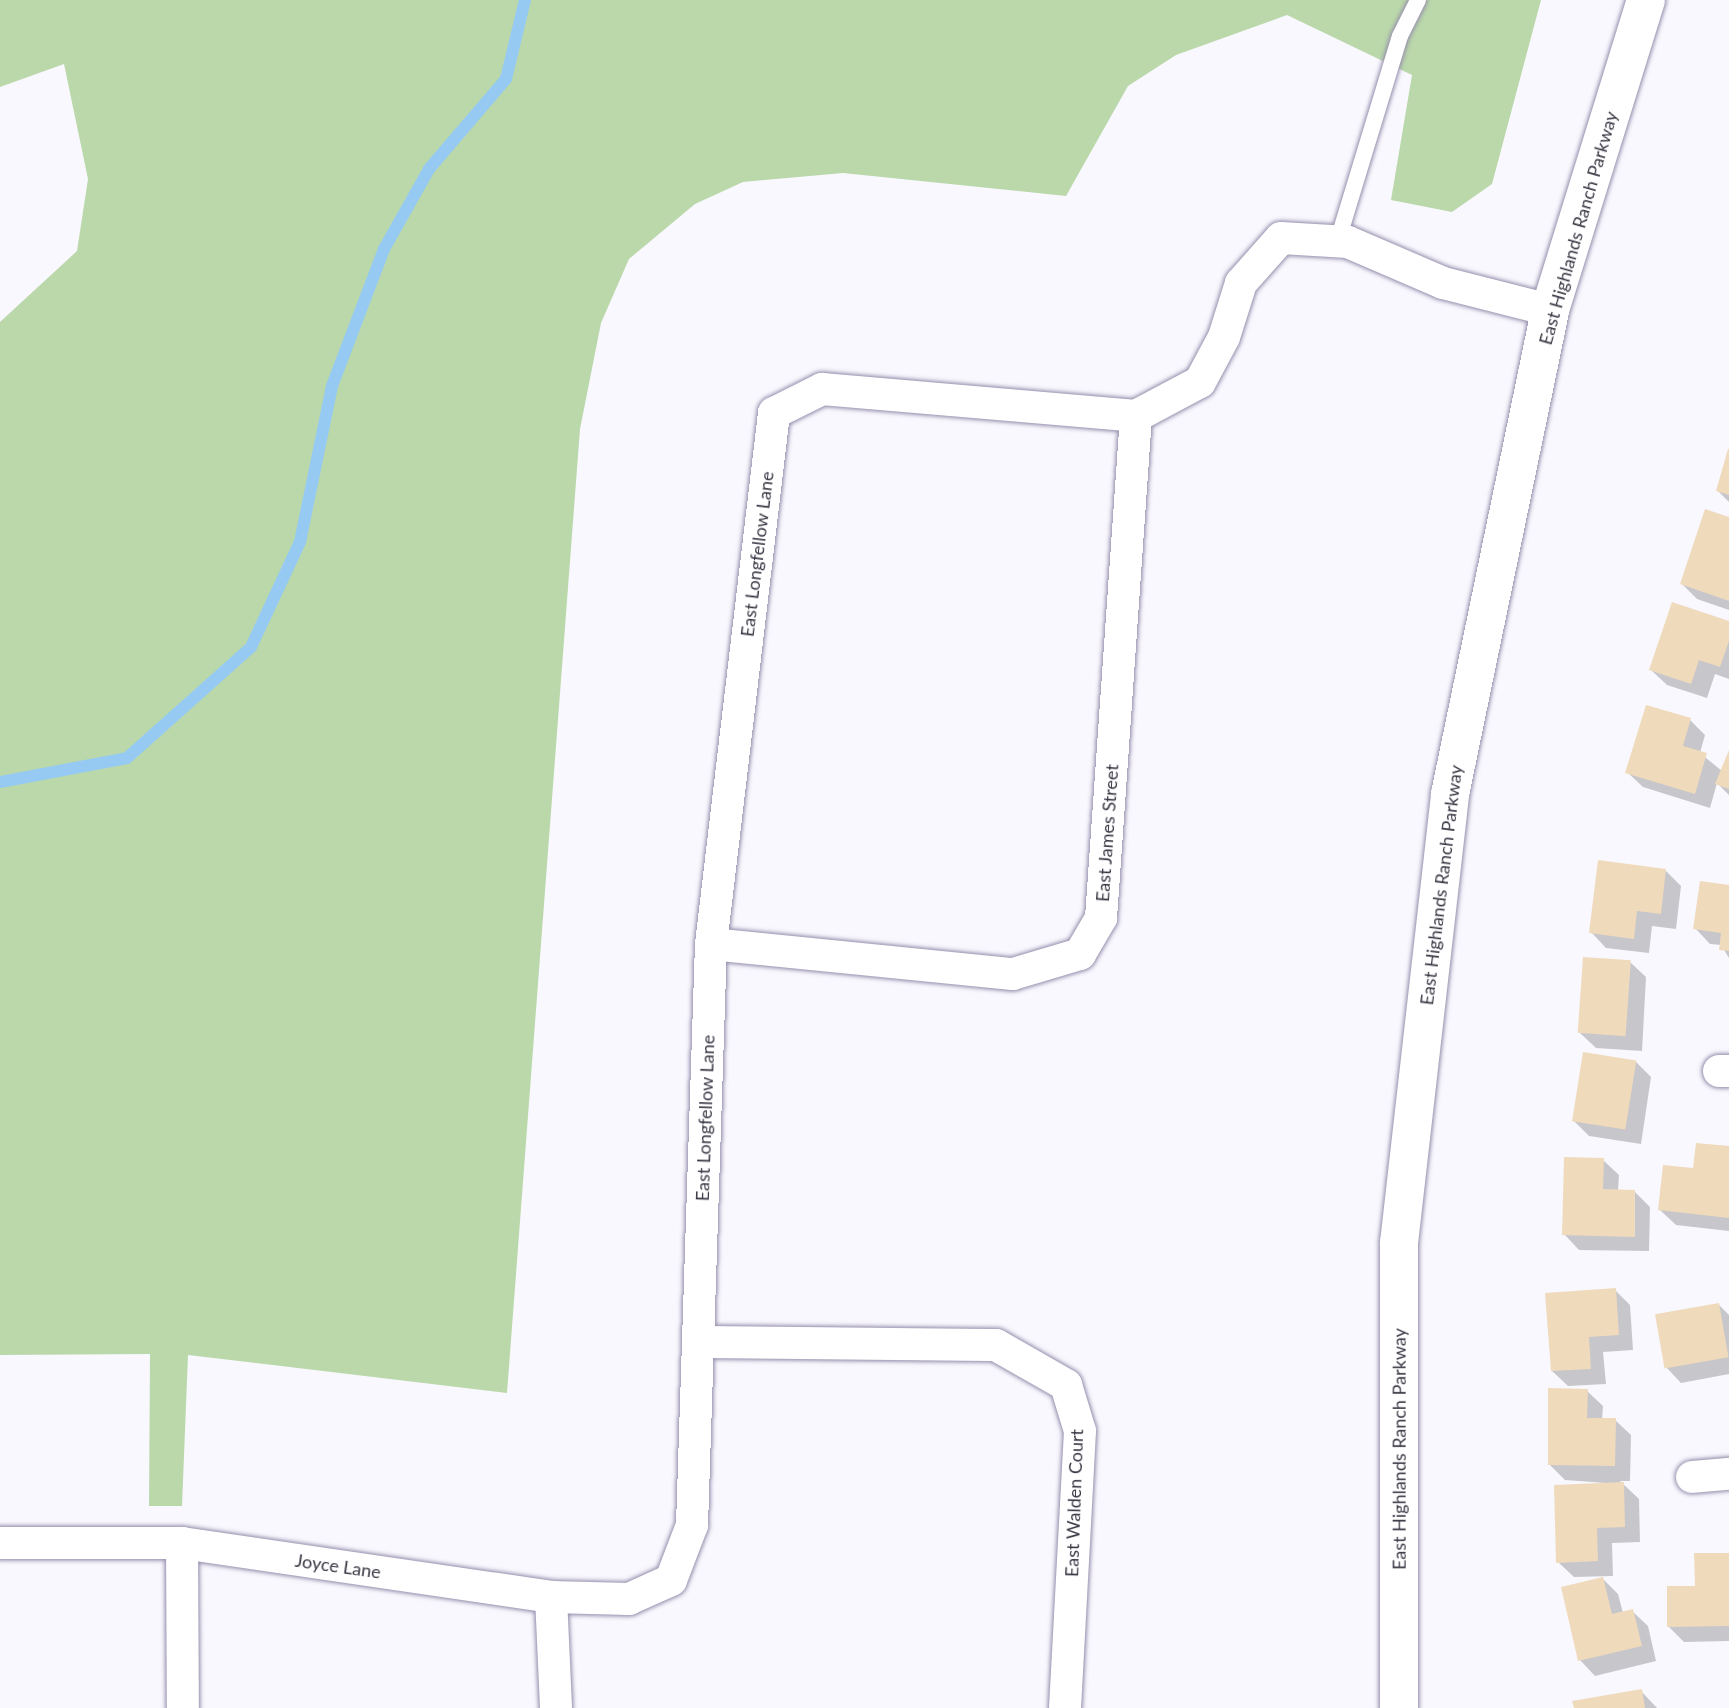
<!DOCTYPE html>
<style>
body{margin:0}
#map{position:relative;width:1729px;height:1708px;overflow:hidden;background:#f9f8fe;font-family:Lato,sans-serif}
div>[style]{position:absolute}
.green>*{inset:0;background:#bad8aa}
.shadow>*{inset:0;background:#0003}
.stream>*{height:12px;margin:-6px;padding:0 6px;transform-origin:6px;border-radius:6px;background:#96caf3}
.building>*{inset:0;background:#efdabc;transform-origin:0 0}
.roads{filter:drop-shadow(0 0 2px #968ead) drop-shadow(0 0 2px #968ead)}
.service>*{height:16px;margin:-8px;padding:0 8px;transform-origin:8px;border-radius:8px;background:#fff}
.minor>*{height:32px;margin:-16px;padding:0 16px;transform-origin:16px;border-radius:16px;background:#fff}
.primary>*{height:38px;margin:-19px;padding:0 19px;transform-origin:19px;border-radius:19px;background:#fff}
span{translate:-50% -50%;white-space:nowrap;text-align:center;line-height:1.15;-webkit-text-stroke:5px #fff;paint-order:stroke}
.street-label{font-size:18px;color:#3a3744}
</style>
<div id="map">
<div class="green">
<i style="clip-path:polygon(0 0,1541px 0,1492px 184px,1452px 212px,1391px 200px,1412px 75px,1287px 15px,1176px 55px,1128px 86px,1066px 196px,843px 173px,743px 182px,695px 204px,629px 259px,601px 323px,580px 429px,507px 1393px,188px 1355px,182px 1506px,149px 1506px,150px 1354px,0 1355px,0 322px,77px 251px,88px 179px,64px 64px,0 87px)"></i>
</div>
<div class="shadow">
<i style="clip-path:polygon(1729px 453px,1729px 502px,1718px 491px)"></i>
<i style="clip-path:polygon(1729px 519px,1729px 610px,1697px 599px,1682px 584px)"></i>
<i style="clip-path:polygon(1729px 623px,1729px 679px,1715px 674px,1707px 698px,1667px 685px,1651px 670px)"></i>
<i style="clip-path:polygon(1690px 720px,1705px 735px,1700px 753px,1722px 771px,1729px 754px,1729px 795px,1717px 783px,1710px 808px,1643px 787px,1627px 772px)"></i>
<i style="clip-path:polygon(1665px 870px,1681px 886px,1676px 929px,1652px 926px,1649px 953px,1606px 948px,1591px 932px)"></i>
<i style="clip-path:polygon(1729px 887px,1729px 958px,1721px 945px,1710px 944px,1695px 928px)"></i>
<i style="clip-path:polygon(1630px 962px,1646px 977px,1642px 1051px,1596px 1048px,1580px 1033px)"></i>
<i style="clip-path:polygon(1636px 1062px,1651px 1077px,1641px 1144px,1589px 1136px,1574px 1121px)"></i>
<i style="clip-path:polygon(1729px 1148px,1729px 1231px,1676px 1225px,1660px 1210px,1695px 1170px)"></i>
<i style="clip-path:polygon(1603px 1160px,1619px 1175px,1618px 1191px,1635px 1192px,1650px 1207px,1649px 1251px,1579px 1250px,1564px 1234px)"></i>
<i style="clip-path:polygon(1615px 1290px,1630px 1305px,1633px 1350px,1603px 1352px,1606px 1384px,1568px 1386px,1552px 1371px)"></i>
<i style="clip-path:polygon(1719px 1305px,1729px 1315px,1729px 1374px,1681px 1383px,1666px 1367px)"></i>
<i style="clip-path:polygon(1587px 1391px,1603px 1406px,1602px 1420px,1615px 1420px,1631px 1435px,1630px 1481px,1620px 1481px,1639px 1499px,1640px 1542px,1612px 1543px,1613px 1576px,1574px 1577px,1558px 1562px,1619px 1484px,1565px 1480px,1550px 1465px)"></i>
<i style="clip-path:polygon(1729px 1555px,1729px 1641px,1684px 1642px,1669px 1627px,1697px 1588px)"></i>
<i style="clip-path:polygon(1603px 1579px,1618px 1594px,1623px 1613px,1632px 1611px,1648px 1626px,1656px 1661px,1595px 1676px,1580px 1660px)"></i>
<i style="clip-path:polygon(1641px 1691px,1657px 1708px,1575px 1708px)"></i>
</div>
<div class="stream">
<i style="left:0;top:782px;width:129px;rotate:-10.7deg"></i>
<i style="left:127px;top:758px;width:166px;rotate:-41.8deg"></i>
<i style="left:251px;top:647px;width:116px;rotate:-65deg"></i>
<i style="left:300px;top:542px;width:159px;rotate:-78.4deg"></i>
<i style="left:332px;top:386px;width:147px;rotate:-69.2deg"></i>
<i style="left:384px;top:249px;width:92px;rotate:-60.6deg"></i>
<i style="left:429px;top:169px;width:118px;rotate:-49.5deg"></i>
<i style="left:506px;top:79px;width:81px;rotate:-76.5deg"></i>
</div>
<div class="building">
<i style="clip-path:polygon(1728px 449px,1729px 449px,1729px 495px,1716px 491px)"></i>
<i style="clip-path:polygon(1705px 509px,1729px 517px,1729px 601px,1680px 584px)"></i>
<i style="clip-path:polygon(1672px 602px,1729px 621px,1729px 641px,1720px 667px,1699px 660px,1691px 684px,1649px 670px)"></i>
<i style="clip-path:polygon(1646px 705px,1691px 718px,1683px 746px,1707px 753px,1695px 794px,1625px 773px)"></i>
<i style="clip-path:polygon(1729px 750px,1729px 789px,1715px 784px)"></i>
<i style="clip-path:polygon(1598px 860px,1666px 869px,1661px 914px,1637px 911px,1634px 939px,1589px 933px)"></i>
<i style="clip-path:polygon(1700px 881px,1729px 885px,1729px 951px,1719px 950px,1721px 933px,1693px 929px)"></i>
<i style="left:1583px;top:957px;width:48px;height:76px;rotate:4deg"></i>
<i style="left:1583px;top:1052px;width:54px;height:70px;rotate:9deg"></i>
<i style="clip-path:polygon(1696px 1143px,1729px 1146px,1729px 1218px,1658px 1210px,1663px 1165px,1693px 1168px)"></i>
<i style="clip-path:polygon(1564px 1157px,1604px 1158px,1603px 1189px,1635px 1190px,1635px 1237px,1562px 1235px)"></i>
<i style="clip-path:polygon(1616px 1288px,1619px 1335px,1589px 1337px,1591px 1369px,1551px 1371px,1545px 1293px)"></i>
<i style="left:1719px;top:1303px;width:55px;height:65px;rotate:80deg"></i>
<i style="clip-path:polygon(1548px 1388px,1588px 1389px,1587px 1418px,1616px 1418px,1615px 1466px,1548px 1465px)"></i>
<i style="clip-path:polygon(1624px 1482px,1625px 1527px,1597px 1528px,1598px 1561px,1556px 1563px,1554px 1485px)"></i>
<i style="clip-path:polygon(1694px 1553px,1729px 1553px,1729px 1626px,1667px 1627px,1667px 1586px,1695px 1586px)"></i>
<i style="clip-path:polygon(1603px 1577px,1612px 1614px,1633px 1609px,1642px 1646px,1578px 1661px,1561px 1587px)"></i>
<i style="clip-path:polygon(1642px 1689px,1645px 1708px,1574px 1708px,1572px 1701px)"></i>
</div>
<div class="roads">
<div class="service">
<i style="left:1338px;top:240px;width:213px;rotate:-73.1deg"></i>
<i style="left:1400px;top:36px;width:40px;rotate:-63.4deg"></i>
</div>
<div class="minor">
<i style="left:711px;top:944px;width:303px;rotate:5.7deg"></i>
<i style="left:1013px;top:974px;width:70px;rotate:-16.6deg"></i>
<i style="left:1080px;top:954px;width:42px;rotate:-59.7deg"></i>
<i style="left:1101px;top:918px;width:503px;rotate:-86.01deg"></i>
<i style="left:1719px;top:1071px;width:10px"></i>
<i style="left:698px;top:1342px;width:298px;rotate:0.6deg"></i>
<i style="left:996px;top:1345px;width:81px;rotate:29.7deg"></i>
<i style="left:1066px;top:1385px;width:48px;rotate:73.1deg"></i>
<i style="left:1080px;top:1431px;width:277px;rotate:93.1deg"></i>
<i style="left:1692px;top:1477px;width:37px;rotate:-5deg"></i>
<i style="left:0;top:1543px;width:182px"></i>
<i style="left:182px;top:1543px;width:373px;rotate:8.3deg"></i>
<i style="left:551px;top:1597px;width:78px;rotate:1.5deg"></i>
<i style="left:629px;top:1599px;width:46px;rotate:-24.3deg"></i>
<i style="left:671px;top:1580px;width:59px;rotate:-69.1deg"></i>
<i style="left:692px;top:1525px;width:581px;rotate:-88.13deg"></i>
<i style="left:711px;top:944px;width:535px;rotate:-83.23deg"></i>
<i style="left:774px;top:413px;width:54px;rotate:-26.6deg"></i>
<i style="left:822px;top:389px;width:315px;rotate:4.9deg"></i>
<i style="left:1136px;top:416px;width:72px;rotate:-28deg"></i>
<i style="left:1200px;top:382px;width:51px;rotate:-61.9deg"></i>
<i style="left:1224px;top:337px;width:57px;rotate:-72.5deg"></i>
<i style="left:1241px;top:283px;width:60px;rotate:-48.4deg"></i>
<i style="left:1281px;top:238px;width:67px;rotate:3.4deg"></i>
<i style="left:1348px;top:242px;width:103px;rotate:23.3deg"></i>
<i style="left:1443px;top:283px;width:110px;rotate:14.2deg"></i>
<i style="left:182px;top:1543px;width:165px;rotate:89.7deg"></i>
<i style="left:551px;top:1597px;width:111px;rotate:87.4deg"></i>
</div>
<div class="primary">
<i style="left:1399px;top:1708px;width:465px;rotate:-90deg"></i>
<i style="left:1399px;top:1243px;width:452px;rotate:-83.5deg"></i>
<i style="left:1450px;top:794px;width:494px;rotate:-78.3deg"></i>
<i style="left:1550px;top:310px;width:325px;rotate:-72.8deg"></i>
</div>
</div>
<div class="street-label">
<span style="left:1578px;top:228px;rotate:-74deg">East Highlands Ranch Parkway</span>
<span style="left:757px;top:554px;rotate:-83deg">East Longfellow Lane</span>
<span style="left:1107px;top:833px;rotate:-86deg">East James Street</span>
<span style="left:1441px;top:885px;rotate:-83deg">East Highlands Ranch Parkway</span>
<span style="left:705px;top:1118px;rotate:-88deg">East Longfellow Lane</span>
<span style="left:1399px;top:1449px;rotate:-90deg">East Highlands Ranch Parkway</span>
<span style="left:1074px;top:1503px;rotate:-88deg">East Walden Court</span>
<span style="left:338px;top:1566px;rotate:8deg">Joyce Lane</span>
</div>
</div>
